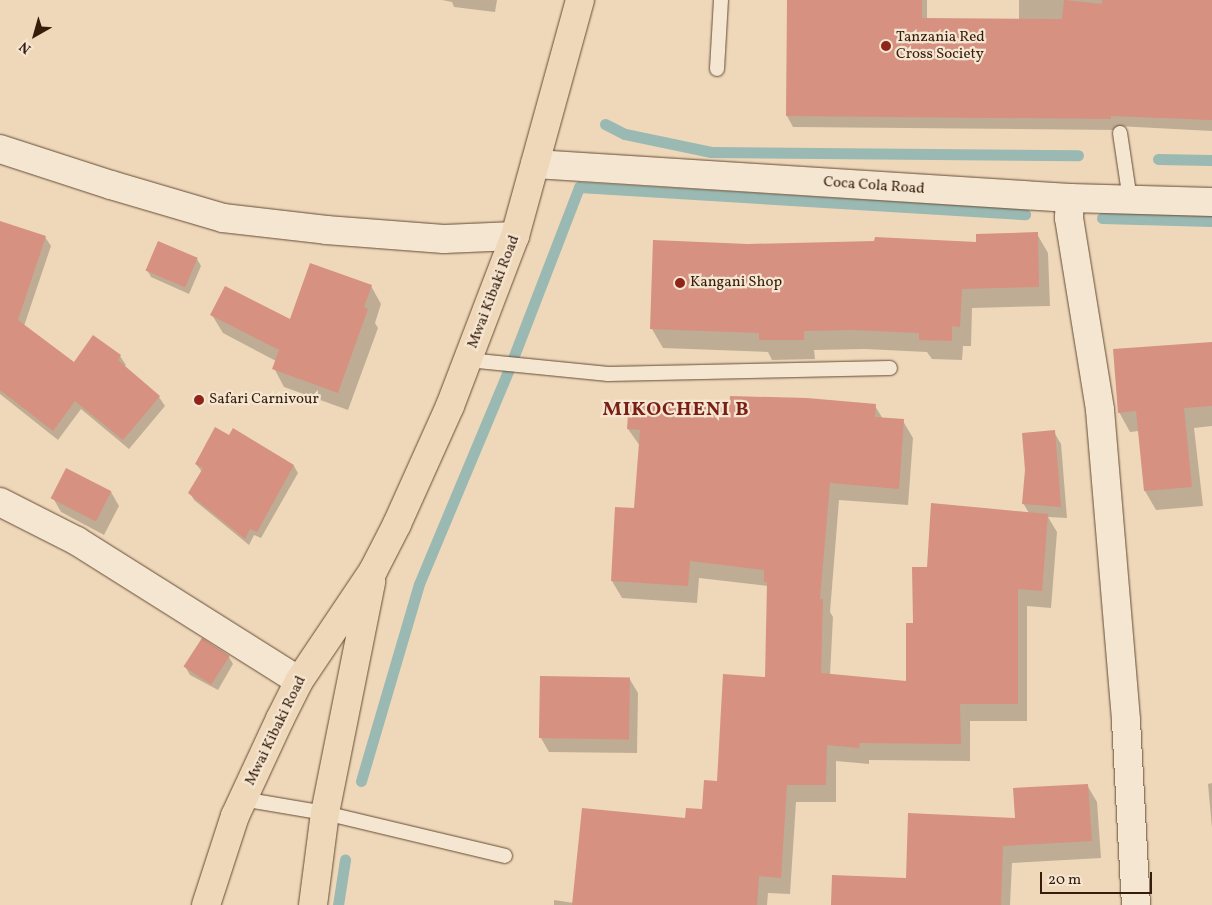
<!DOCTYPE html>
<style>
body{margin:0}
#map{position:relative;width:1212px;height:905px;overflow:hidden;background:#efd8b9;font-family:Vollkorn,serif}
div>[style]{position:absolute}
.shadow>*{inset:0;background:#0003}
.stream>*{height:11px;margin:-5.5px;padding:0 5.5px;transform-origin:5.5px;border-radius:5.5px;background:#9ab9b2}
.building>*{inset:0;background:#d69181;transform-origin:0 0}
.roads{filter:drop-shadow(0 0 1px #644b36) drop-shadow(0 0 1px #644b36)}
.lane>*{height:14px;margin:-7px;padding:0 7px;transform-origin:7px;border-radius:7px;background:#f5e6d2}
.street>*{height:28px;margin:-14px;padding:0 14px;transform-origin:14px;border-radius:14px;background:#f5e6d2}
.secondary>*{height:28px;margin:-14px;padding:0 14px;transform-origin:14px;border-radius:14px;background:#f5e6d2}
.primary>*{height:28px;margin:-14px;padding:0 14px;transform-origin:14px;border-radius:14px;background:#efd8b9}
.dots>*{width:14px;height:14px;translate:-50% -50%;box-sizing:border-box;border:2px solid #f5e6d2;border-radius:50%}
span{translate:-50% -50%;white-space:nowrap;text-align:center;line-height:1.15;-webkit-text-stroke:4.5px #f5e6d2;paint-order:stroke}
.poi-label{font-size:15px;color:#361c0a}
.left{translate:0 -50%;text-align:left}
.street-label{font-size:15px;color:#361c0a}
.district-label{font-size:20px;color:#7a1f14;font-weight:700;letter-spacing:1px}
.north{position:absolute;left:10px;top:10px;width:50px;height:50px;-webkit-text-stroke:4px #f5e6d2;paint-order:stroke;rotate:218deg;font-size:14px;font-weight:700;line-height:20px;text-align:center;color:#361c0a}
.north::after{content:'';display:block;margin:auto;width:18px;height:22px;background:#361c0a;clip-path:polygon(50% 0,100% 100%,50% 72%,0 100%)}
.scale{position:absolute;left:1040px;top:872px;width:112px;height:22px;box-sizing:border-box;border:2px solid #361c0a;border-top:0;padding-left:6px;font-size:15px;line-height:18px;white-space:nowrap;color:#361c0a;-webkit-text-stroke:4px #f5e6d2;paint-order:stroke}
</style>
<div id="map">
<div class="shadow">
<i style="clip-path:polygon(442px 0,497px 0,495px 12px,454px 7px,452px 2px)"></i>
<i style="clip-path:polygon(789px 0,927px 0,927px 19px,1019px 20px,1019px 0,1212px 0,1212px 131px,1117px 126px,1117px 130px,793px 127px,787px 116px)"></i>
<i style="clip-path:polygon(0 222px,45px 237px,51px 246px,24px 326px,75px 364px,93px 337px,120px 356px,126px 365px,124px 367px,159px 397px,165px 406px,129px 449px,81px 409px,58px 440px,0 394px)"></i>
<i style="clip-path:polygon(1037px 234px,1048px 253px,1050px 306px,972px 308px,971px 346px,963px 346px,962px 360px,932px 359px,927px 352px,865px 349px,814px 350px,815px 359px,772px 360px,768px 352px,663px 348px,652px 329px,748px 245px,977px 243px)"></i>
<i style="clip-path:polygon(197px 259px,201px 266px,189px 294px,151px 277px,147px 270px)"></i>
<i style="clip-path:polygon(371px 286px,381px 304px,375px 323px,378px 328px,348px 410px,284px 387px,274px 368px,276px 361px,223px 333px,212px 315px,291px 321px)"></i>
<i style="clip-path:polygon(1212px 343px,1212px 426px,1194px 428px,1203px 506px,1156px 510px,1145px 491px,1139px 431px,1130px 432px,1119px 412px)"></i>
<i style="clip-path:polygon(875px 406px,883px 419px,903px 421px,913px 438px,908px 505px,839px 500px,830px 612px,833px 617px,830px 675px,907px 682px,914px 624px,928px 568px,1029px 513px,1023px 503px,1054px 432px,1061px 444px,1067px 518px,1048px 517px,1057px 532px,1051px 608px,1027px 606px,1027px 721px,970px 721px,970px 761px,869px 760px,869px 764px,836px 761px,836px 802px,796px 802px,790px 894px,768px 893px,767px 905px,554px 905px,554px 900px,574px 903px,686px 820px,703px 811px,766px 679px,768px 586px,699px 578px,697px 603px,622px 598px,612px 581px,635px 509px,640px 446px,628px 429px,730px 410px)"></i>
<i style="clip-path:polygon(233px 430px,294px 466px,298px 473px,261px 538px,254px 535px,249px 545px,194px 500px,190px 493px,202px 472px,196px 464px,229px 437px)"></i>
<i style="clip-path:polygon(111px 492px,119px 506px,104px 535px,61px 512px,53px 498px)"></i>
<i style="clip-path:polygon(229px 657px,233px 664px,218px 690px,190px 675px,186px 668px)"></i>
<i style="clip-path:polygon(629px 678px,638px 693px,637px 753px,549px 752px,541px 738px)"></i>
<i style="clip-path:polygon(1212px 783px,1212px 828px,1208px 784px)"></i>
<i style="clip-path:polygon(1087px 785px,1097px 802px,1101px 858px,1012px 863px,1010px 905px,832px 905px,907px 879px,1016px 819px)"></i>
</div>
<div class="stream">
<i style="left:605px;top:124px;width:22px;rotate:27deg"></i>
<i style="left:625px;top:134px;width:88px;rotate:11.8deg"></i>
<i style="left:711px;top:152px;width:367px;rotate:0.5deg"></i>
<i style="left:1158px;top:159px;width:54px;rotate:1.1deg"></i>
<i style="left:1102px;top:218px;width:110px;rotate:1.6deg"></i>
<i style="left:361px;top:781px;width:205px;rotate:-73.6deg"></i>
<i style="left:419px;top:584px;width:236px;rotate:-67.3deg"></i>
<i style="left:510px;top:366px;width:192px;rotate:-68.9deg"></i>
<i style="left:579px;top:187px;width:447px;rotate:3.5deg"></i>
<i style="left:338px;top:905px;width:46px;rotate:-81.2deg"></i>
</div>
<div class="building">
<i style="clip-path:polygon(787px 0,922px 0,922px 18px,1062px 19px,1064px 0,1102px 4px,1102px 0,1212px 0,1212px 120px,1111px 116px,1111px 119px,786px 116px)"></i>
<i style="clip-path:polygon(0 221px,46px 236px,18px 320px,74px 362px,93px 335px,121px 355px,118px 360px,160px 396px,123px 440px,75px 401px,53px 431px,0 390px)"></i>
<i style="clip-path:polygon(1038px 232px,1039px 287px,962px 289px,960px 327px,952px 326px,952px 341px,919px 340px,919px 333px,853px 330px,804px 331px,804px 340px,759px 340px,759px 333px,650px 329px,653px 240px,748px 244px,874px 241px,875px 237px,976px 242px,976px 234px)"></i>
<i style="left:158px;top:241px;width:43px;height:32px;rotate:23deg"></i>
<i style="clip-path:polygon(310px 263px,372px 285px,364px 307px,368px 309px,338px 393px,272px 369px,279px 350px,210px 315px,225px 286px,290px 319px)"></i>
<i style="clip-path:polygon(1212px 342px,1212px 406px,1184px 408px,1192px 487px,1144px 491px,1136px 411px,1118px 413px,1113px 349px)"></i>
<i style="clip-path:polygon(730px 396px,807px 398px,876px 404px,875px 417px,904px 419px,899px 489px,830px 483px,820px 599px,823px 599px,821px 673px,906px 681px,906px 623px,913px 623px,912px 567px,927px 567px,931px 503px,1048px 514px,1042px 591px,1018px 589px,1018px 704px,960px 704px,961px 744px,860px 743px,859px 748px,827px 745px,826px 785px,787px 785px,781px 878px,759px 876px,757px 905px,572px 905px,582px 808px,685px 818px,686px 808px,702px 809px,704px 780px,717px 781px,723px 674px,765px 677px,767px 582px,764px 582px,764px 570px,690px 561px,688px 586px,611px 581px,615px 507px,634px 508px,640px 430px,627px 429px,629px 401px,729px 408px)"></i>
<i style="clip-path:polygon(215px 427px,229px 435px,233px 428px,294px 465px,257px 532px,250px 529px,245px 539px,188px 493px,203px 468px,195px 464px)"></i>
<i style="clip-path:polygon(1055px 430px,1061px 507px,1022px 504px,1025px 470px,1022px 433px)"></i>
<i style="left:66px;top:468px;width:51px;height:34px;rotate:27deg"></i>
<i style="left:202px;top:638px;width:33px;height:34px;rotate:33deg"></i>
<i style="left:540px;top:676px;width:90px;height:62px;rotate:1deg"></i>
<i style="clip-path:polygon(1088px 784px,1092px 841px,1003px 846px,1001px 905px,831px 905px,832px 875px,906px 878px,908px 813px,1015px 818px,1013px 788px)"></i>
</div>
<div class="roads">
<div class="lane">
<i style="left:717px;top:69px;width:69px;rotate:-86.7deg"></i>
<i style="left:1120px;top:133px;width:68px;rotate:81.5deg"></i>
<i style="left:468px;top:360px;width:141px;rotate:5.7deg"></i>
<i style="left:608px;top:374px;width:282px;rotate:-1.2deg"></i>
<i style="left:242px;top:799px;width:84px;rotate:9.6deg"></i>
<i style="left:325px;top:813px;width:185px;rotate:13.4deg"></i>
</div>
<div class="street">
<i style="left:0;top:149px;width:117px;rotate:18deg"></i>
<i style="left:111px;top:185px;width:117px;rotate:16.4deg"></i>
<i style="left:223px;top:218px;width:104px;rotate:6.6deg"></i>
<i style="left:326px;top:230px;width:118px;rotate:4.4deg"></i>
<i style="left:444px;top:239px;width:71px;rotate:-2.4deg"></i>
<i style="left:1070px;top:198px;width:20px;rotate:93deg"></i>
<i style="left:1069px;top:218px;width:194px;rotate:80.8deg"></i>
<i style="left:1100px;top:410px;width:312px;rotate:85.2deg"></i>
<i style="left:1126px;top:721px;width:184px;rotate:86.9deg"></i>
<i style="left:0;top:502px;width:86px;rotate:26.9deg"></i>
<i style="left:77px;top:541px;width:262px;rotate:32.2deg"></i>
</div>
<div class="secondary">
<i style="left:535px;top:164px;width:536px;rotate:3.64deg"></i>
<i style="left:1070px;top:198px;width:142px;rotate:1.6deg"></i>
</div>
<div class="primary">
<i style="left:206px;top:905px;width:94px;rotate:-72deg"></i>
<i style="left:235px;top:816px;width:107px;rotate:-65.1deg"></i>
<i style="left:280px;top:719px;width:42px;rotate:-63.4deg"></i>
<i style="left:299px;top:681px;width:133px;rotate:-56.1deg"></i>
<i style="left:373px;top:571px;width:53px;rotate:-62.9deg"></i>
<i style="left:397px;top:524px;width:129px;rotate:-65.8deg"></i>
<i style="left:450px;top:406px;width:182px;rotate:-69.1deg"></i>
<i style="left:515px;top:236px;width:245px;rotate:-74.6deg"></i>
<i style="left:313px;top:905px;width:93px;rotate:-82.6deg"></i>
<i style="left:325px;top:813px;width:236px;rotate:-78.7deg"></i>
</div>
</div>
<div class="dots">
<i style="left:886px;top:46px;background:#8f2418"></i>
<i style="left:680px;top:283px;background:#8f2418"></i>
<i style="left:199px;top:400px;background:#8f2418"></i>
</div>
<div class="poi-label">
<span class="left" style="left:896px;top:46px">Tanzania Red<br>Cross Society</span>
<span class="left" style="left:690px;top:283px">Kangani Shop</span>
<span class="left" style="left:209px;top:400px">Safari Carnivour</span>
</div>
<div class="street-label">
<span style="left:874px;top:186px;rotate:4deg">Coca Cola Road</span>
<span style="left:494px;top:292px;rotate:-69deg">Mwai Kibaki Road</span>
<span style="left:276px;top:731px;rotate:-64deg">Mwai Kibaki Road</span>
</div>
<div class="district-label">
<span style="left:676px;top:410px">MIKOCHENI B</span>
</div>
<div class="north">N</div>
<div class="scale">20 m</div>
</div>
